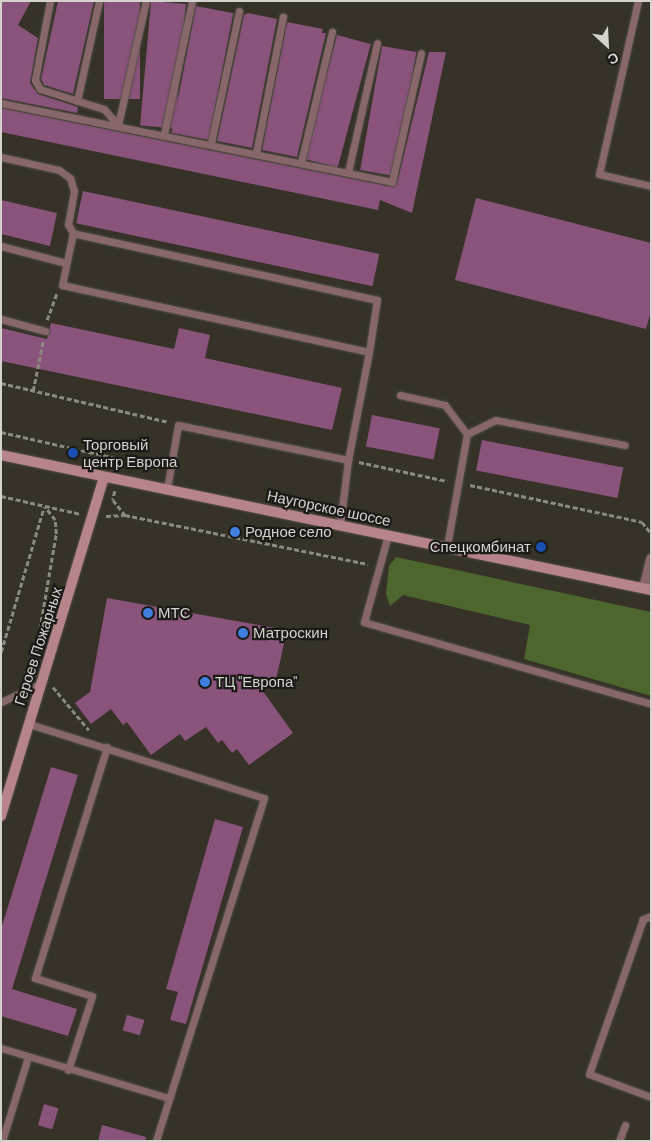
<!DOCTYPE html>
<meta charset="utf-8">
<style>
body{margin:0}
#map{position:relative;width:652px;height:1142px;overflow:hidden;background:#363228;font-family:Barlow,sans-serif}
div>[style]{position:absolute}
.green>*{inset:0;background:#4d662e}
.building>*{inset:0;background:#89537b;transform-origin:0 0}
.path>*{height:2.5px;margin-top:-1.25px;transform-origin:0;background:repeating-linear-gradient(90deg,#8c8981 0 5px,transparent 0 7.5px)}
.roads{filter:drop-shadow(0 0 1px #524f46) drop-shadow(0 0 1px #524f46)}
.service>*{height:7px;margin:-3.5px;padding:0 3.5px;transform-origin:3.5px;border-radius:3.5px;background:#87676a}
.minor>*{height:10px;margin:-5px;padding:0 5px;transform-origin:5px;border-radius:5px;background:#87676a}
.secondary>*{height:10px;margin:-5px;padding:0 5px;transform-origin:5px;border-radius:5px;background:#b6848a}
.dots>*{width:14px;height:14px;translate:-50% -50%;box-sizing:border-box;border:2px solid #1c1a16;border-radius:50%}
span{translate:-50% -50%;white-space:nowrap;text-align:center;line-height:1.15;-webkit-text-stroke:4.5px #1c1a16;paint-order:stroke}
.poi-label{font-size:15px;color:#d4d2cc}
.left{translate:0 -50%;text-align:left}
.right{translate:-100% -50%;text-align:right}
.street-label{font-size:15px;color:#d4d2cc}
.frame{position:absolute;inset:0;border:2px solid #d4d2cc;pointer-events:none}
.north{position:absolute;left:582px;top:20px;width:50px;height:50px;-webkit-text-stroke:4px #1c1a16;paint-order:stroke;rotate:155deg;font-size:14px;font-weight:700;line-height:20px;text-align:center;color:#d4d2cc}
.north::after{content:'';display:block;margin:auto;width:18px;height:22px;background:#d4d2cc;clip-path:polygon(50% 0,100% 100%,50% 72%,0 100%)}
</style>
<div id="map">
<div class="green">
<i style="clip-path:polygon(396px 557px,651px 612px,651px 696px,524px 659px,530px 625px,403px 595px,390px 606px,386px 594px,389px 566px)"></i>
</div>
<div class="building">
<i style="clip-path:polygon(1px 1px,31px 1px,18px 25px,38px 38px,30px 83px,38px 94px,78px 107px,77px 113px,1px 98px)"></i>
<i style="clip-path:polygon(58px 1px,94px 1px,73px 94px,44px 85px,41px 79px)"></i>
<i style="left:104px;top:1px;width:36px;height:98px"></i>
<i style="left:151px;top:1px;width:35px;height:125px;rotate:5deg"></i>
<i style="left:196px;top:6px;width:38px;height:129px;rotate:11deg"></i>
<i style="clip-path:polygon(248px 13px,277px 19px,252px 148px,217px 141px,244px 15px)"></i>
<i style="clip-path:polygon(287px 22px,323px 29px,322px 33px,326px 33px,297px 157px,262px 150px)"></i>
<i style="left:337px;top:35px;width:35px;height:128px;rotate:15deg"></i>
<i style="left:382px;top:46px;width:35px;height:126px;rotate:10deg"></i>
<i style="clip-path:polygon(429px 52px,446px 52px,412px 213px,380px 200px,378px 210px,1px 132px,1px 108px,393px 187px,397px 183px)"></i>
<i style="left:83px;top:191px;width:303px;height:33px;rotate:12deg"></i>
<i style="clip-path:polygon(476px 198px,651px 243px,651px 311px,646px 329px,455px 280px)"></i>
<i style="clip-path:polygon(1px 200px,57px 213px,50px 246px,1px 234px)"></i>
<i style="clip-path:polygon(51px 323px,174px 349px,179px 328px,210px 335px,205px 358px,342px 388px,332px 430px,1px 361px,1px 328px,47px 339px)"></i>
<i style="left:372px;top:415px;width:69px;height:32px;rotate:11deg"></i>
<i style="left:482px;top:440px;width:144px;height:31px;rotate:11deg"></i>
<i style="clip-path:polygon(107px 598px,287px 630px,276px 680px,252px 676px,293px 733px,249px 765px,237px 749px,232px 753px,222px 740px,218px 743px,206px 727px,185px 741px,180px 734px,151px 755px,127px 722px,123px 725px,111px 709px,91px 724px,75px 703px,90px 692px)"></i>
<i style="clip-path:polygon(51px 767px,78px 775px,12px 989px,77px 1009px,68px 1036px,1px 1016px,1px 929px)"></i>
<i style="clip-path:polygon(215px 819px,243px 827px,186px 1024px,170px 1020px,178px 992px,166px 989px)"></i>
<i style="left:127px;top:1015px;width:18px;height:16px;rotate:16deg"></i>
<i style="left:44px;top:1104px;width:15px;height:22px;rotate:16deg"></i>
<i style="clip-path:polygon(102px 1125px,146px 1137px,145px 1141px,98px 1141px)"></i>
</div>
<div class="path">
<i style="left:47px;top:320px;width:29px;rotate:-70deg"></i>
<i style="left:1px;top:383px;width:171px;rotate:13.1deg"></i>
<i style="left:33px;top:391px;width:51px;rotate:-78.7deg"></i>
<i style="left:1px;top:432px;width:162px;rotate:12.8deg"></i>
<i style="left:359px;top:462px;width:90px;rotate:12.2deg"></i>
<i style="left:470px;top:485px;width:176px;rotate:12.1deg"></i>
<i style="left:642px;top:522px;width:14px;rotate:51deg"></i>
<i style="left:115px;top:491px;width:9px;rotate:103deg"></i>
<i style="left:113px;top:500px;width:19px;rotate:51deg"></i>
<i style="left:1px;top:496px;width:82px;rotate:12.7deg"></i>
<i style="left:106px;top:516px;width:19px;rotate:-3deg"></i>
<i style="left:125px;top:515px;width:248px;rotate:11.4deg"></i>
<i style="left:36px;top:651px;width:119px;rotate:-80.3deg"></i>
<i style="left:56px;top:534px;width:14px;rotate:-94deg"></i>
<i style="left:55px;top:520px;width:16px;rotate:-128deg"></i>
<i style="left:1px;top:652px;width:151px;rotate:-73.5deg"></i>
<i style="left:53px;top:687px;width:56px;rotate:50.1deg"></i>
</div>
<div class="roads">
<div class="service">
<i style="left:50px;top:1px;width:80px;rotate:100.8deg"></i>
<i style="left:35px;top:80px;width:10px;rotate:61deg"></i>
<i style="left:40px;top:89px;width:67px;rotate:17.4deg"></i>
<i style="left:104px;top:109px;width:21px;rotate:49deg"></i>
<i style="left:118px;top:125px;width:127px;rotate:-77.3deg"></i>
<i style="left:638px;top:1px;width:177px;rotate:102.7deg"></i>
<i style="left:599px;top:174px;width:53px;rotate:13deg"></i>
<i style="left:77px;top:101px;width:102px;rotate:-77.6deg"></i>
<i style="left:1px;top:103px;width:399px;rotate:11.4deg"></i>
<i style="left:392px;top:182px;width:132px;rotate:-77.3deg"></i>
<i style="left:164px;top:134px;width:136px;rotate:-78.1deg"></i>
<i style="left:211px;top:143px;width:135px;rotate:-78deg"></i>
<i style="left:256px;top:153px;width:139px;rotate:-78.8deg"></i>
<i style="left:1px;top:157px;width:59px;rotate:12.6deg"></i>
<i style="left:59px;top:170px;width:14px;rotate:36deg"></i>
<i style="left:70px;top:178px;width:14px;rotate:73deg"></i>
<i style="left:74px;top:191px;width:34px;rotate:100deg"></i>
<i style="left:68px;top:224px;width:10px;rotate:61deg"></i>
<i style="left:301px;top:162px;width:134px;rotate:-76.6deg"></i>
<i style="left:348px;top:172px;width:132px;rotate:-77.3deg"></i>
<i style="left:1px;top:246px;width:67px;rotate:14.7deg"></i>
<i style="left:1px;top:319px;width:46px;rotate:15.3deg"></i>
<i style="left:400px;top:395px;width:46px;rotate:12.5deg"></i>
<i style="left:445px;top:405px;width:36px;rotate:53deg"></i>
<i style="left:167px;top:489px;width:65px;rotate:-80.2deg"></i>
<i style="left:178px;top:425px;width:174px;rotate:11.6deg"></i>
<i style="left:340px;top:525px;width:65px;rotate:-83deg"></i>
<i style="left:348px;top:460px;width:110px;rotate:-79deg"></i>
<i style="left:369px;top:352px;width:53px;rotate:-81.3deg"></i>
<i style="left:377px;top:300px;width:311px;rotate:-167.6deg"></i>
<i style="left:73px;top:233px;width:53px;rotate:101.9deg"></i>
<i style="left:62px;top:285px;width:314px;rotate:12.3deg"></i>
<i style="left:388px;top:535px;width:90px;rotate:105.4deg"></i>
<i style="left:364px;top:622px;width:298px;rotate:15.9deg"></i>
<i style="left:447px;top:546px;width:114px;rotate:-79.9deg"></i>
<i style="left:467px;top:434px;width:32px;rotate:-26deg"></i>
<i style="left:496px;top:420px;width:131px;rotate:11deg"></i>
<i style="left:1px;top:702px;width:45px;rotate:-24.9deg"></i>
<i style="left:29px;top:724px;width:246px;rotate:17.5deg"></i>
<i style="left:264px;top:798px;width:360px;rotate:107.5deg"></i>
<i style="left:651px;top:916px;width:9px;rotate:159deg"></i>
<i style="left:643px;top:919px;width:164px;rotate:109.2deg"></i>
<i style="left:589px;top:1074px;width:66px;rotate:20.4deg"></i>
<i style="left:1px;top:1048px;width:175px;rotate:16.6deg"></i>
<i style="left:68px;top:1070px;width:78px;rotate:-72deg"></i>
<i style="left:92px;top:996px;width:60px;rotate:-162.5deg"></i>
<i style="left:35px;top:978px;width:242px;rotate:-72.7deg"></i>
<i style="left:2px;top:1141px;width:88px;rotate:-72.8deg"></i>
<i style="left:619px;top:1141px;width:17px;rotate:-69deg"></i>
</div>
<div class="minor">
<i style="left:644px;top:588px;width:30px;rotate:-76deg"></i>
</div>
<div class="secondary">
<i style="left:1px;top:455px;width:664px;rotate:11.73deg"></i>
<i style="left:1px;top:816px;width:354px;rotate:-73.1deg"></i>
</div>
</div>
<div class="dots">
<i style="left:73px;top:453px;background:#1a4fb4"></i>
<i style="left:235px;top:532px;background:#3f7fe0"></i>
<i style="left:541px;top:547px;background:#1a4fb4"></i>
<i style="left:148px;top:613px;background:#3f7fe0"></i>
<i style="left:243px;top:633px;background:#3f7fe0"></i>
<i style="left:205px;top:682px;background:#3f7fe0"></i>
</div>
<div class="poi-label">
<span class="left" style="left:83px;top:453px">Торговый<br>центр Европа</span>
<span class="left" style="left:245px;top:532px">Родное село</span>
<span class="right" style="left:531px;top:547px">Спецкомбинат</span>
<span class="left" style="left:158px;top:613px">МТС</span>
<span class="left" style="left:253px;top:633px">Матроскин</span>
<span class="left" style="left:215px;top:682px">ТЦ "Европа"</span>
</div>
<div class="street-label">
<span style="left:329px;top:508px;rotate:12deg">Наугорское шоссе</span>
<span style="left:38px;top:646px;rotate:-72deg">Героев Пожарных</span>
</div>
<div class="frame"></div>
<div class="north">С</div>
</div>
